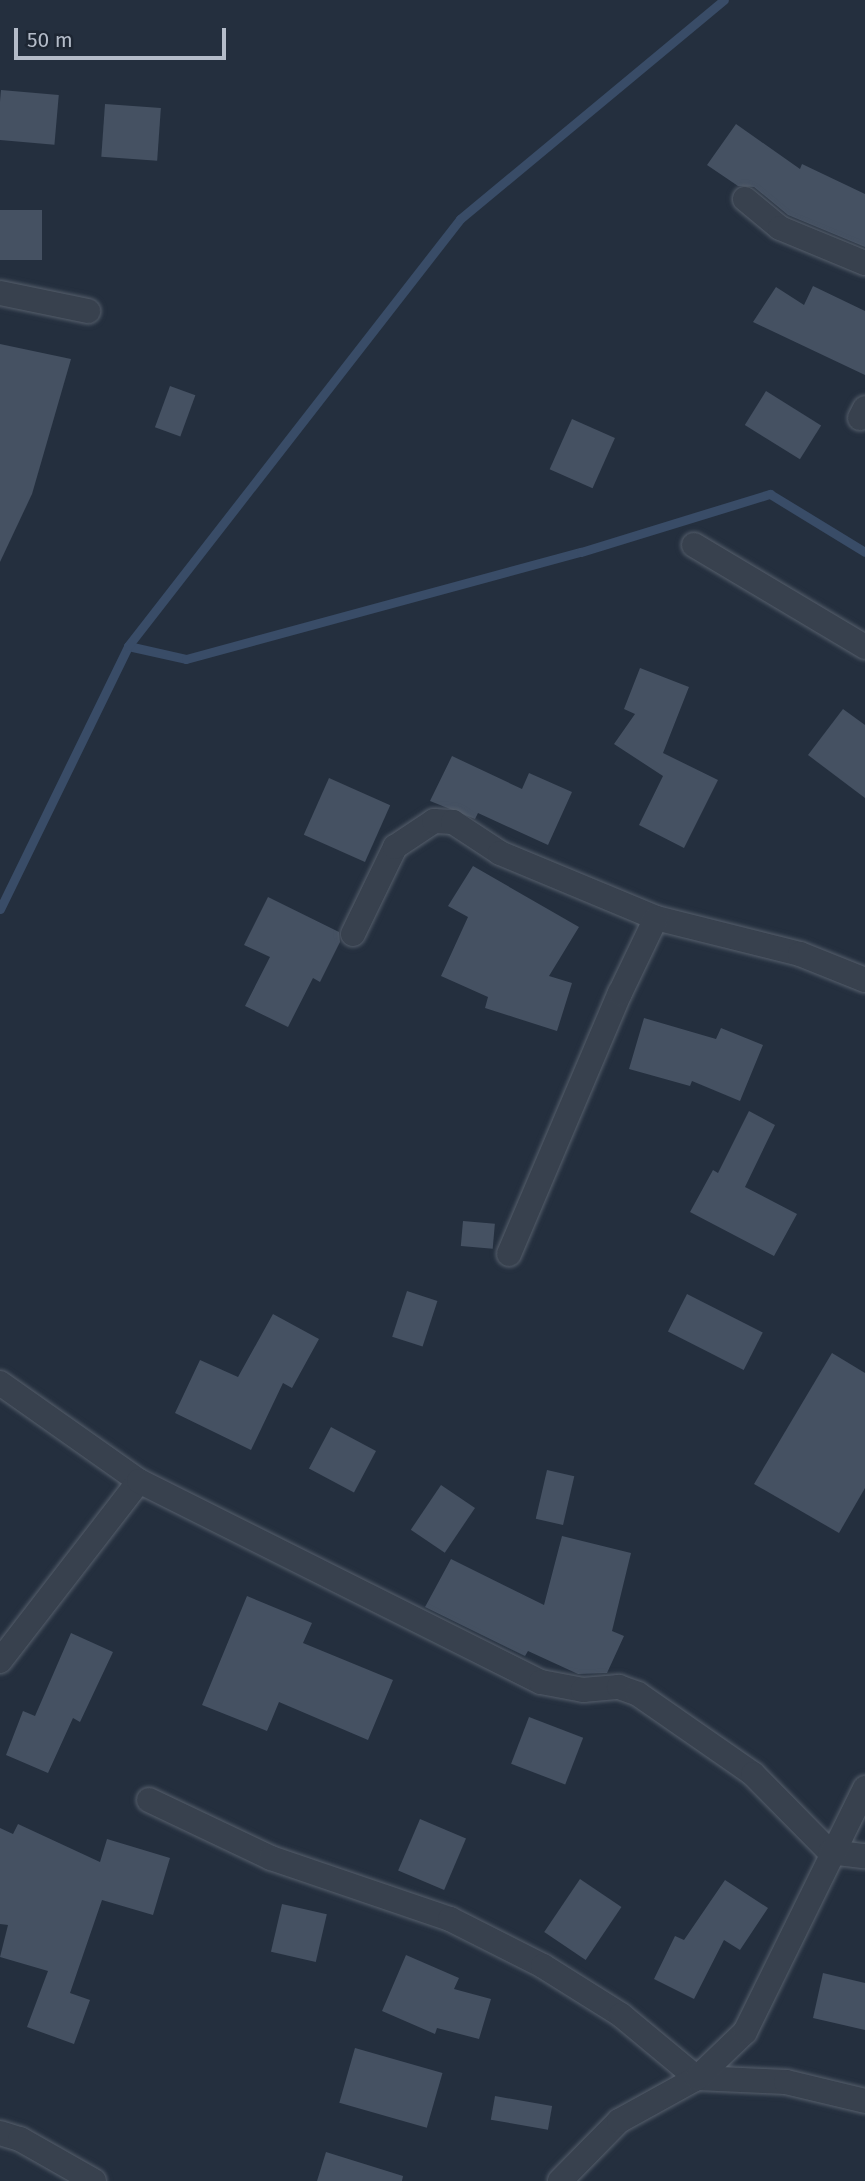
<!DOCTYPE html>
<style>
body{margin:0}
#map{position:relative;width:865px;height:2181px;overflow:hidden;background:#242f3e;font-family:"Fira Sans",sans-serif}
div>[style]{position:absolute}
.stream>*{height:9px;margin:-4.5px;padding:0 4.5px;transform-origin:4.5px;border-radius:4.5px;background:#394c67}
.building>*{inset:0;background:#455162;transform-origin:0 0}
.roads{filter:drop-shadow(0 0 2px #565f6c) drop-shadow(0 0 2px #565f6c)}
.street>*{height:24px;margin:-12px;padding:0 12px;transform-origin:12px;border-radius:12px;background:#38414e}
span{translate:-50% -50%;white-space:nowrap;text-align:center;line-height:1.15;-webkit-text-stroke:5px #1d2633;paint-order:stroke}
.scale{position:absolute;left:14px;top:28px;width:212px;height:32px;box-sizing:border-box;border:4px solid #b4bcc9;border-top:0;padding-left:9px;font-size:21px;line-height:24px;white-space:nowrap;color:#b4bcc9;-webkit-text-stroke:5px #1d2633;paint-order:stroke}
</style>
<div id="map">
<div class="stream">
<i style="left:128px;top:646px;width:59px;rotate:12.6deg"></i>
<i style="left:186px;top:659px;width:409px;rotate:-15.2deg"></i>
<i style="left:581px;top:552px;width:198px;rotate:-17.1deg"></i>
<i style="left:770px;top:494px;width:111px;rotate:31.4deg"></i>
<i style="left:0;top:909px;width:292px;rotate:-64deg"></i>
<i style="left:128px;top:646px;width:541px;rotate:-52.13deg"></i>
<i style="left:460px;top:219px;width:343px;rotate:-39.7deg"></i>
</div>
<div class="building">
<i style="left:1px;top:90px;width:58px;height:50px;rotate:5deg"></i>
<i style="left:105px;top:104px;width:56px;height:53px;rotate:4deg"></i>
<i style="clip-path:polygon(736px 124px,800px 169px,802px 164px,865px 194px,865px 247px,788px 215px,754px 187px,738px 186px,707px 165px)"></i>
<i style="left:0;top:210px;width:42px;height:50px"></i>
<i style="clip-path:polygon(813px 286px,865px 311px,865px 375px,753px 322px,776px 287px,804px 305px)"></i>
<i style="clip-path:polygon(0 344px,71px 359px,32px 494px,0 562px)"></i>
<i style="left:170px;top:386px;width:27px;height:44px;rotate:20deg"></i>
<i style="left:766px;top:391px;width:65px;height:40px;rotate:32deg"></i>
<i style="left:572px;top:419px;width:47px;height:55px;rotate:24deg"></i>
<i style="clip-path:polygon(640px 668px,689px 687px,663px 753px,718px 780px,684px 848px,639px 825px,663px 776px,614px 744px,635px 714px,624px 709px)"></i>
<i style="clip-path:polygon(843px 709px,865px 725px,865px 798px,808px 755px)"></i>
<i style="clip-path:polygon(452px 756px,522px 789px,529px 773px,572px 792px,548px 845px,478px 813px,475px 819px,430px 801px)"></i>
<i style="left:329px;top:778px;width:67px;height:62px;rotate:24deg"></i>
<i style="clip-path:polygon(473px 866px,579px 927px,549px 976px,572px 983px,557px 1031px,485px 1008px,488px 997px,441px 976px,468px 917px,448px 906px)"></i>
<i style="clip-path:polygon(268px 897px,339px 932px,340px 942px,320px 982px,313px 978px,288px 1027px,245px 1006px,270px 957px,244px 945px)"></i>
<i style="clip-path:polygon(644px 1018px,716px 1039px,721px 1028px,763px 1045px,740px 1101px,692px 1081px,690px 1086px,629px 1069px)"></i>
<i style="clip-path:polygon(749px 1111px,775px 1125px,745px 1187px,797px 1214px,774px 1256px,690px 1212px,713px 1170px,718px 1173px)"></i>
<i style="left:463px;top:1221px;width:32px;height:25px;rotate:5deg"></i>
<i style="left:407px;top:1291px;width:32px;height:48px;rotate:18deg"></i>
<i style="left:687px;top:1294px;width:85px;height:42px;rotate:27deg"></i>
<i style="clip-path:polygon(273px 1314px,319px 1339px,292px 1388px,283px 1383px,251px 1450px,175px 1413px,200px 1360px,238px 1377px)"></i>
<i style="clip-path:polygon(832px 1353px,865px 1373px,865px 1488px,839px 1533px,754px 1484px)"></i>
<i style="left:331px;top:1427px;width:51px;height:47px;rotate:28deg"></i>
<i style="left:547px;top:1470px;width:28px;height:50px;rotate:13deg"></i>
<i style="left:441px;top:1485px;width:41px;height:54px;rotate:34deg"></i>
<i style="clip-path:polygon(562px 1536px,631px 1553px,612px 1631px,624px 1636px,607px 1673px,578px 1674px,528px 1651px,525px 1656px,425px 1607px,451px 1559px,544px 1605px)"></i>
<i style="clip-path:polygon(247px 1596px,312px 1623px,303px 1643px,393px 1680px,368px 1740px,279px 1702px,267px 1731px,202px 1705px)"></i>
<i style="clip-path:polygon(71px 1633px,113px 1652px,80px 1722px,73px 1718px,48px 1773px,6px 1755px,23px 1711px,35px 1716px)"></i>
<i style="left:529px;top:1717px;width:58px;height:50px;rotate:21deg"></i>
<i style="left:420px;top:1819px;width:50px;height:56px;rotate:23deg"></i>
<i style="clip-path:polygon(18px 1824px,100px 1862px,107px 1839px,170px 1858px,153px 1915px,102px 1900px,70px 1993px,90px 2000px,74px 2044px,27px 2027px,48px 1971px,0 1957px,8px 1925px,0 1924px,0 1828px,13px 1834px)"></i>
<i style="left:580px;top:1879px;width:50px;height:64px;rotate:34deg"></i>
<i style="clip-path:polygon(725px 1880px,768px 1908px,740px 1950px,724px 1940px,694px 1999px,654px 1979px,675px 1936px,684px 1940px)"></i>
<i style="left:282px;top:1904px;width:46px;height:49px;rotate:13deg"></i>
<i style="clip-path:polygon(406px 1955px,459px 1978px,454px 1989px,491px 1999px,479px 2039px,437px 2028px,435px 2034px,382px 2011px)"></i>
<i style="clip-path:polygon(823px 1973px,865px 1983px,865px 2030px,813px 2018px)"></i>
<i style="left:355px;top:2048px;width:91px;height:57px;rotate:16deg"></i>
<i style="left:495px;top:2096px;width:58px;height:24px;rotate:10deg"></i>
<i style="clip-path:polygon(326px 2152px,403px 2176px,402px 2181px,317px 2181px)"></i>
</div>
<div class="roads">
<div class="street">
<i style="left:745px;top:199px;width:45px;rotate:39.6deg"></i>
<i style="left:780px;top:228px;width:92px;rotate:22.4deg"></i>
<i style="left:0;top:293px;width:90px;rotate:11.6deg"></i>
<i style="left:860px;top:418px;width:11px;rotate:-63deg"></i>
<i style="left:694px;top:545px;width:199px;rotate:30.8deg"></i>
<i style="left:353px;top:934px;width:97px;rotate:-64.2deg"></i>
<i style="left:395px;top:847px;width:47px;rotate:-33.7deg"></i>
<i style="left:434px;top:821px;width:19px;rotate:3deg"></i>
<i style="left:453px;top:822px;width:56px;rotate:33.4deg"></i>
<i style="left:500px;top:853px;width:169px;rotate:22.6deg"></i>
<i style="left:656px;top:918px;width:148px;rotate:14deg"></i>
<i style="left:800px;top:954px;width:70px;rotate:21.8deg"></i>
<i style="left:509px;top:1254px;width:284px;rotate:-67deg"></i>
<i style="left:620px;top:993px;width:83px;rotate:-64.4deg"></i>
<i style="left:0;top:1383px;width:170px;rotate:35.2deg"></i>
<i style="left:0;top:1661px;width:227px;rotate:-52.3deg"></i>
<i style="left:139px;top:1481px;width:449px;rotate:26.6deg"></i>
<i style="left:541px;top:1682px;width:43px;rotate:10.8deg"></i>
<i style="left:583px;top:1690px;width:36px;rotate:-5deg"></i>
<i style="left:619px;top:1687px;width:20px;rotate:20deg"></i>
<i style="left:638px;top:1694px;width:140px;rotate:34.8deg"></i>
<i style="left:753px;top:1774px;width:110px;rotate:45.4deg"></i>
<i style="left:830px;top:1852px;width:35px;rotate:7deg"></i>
<i style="left:149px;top:1800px;width:135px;rotate:25.4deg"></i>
<i style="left:271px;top:1858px;width:189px;rotate:18.8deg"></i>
<i style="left:450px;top:1919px;width:104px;rotate:26.8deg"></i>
<i style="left:543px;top:1966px;width:92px;rotate:32.1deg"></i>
<i style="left:621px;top:2015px;width:99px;rotate:39.7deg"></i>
<i style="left:697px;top:2078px;width:89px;rotate:2.6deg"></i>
<i style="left:786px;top:2082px;width:81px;rotate:13.5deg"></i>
<i style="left:0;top:2133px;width:21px;rotate:17deg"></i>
<i style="left:20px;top:2139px;width:85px;rotate:29.6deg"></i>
<i style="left:560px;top:2181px;width:84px;rotate:-45.5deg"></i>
<i style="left:619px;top:2121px;width:89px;rotate:-28.9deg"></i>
<i style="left:697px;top:2078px;width:66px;rotate:-43.8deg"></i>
<i style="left:745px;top:2032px;width:272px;rotate:-63.8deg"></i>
</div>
</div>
<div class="scale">50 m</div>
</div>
